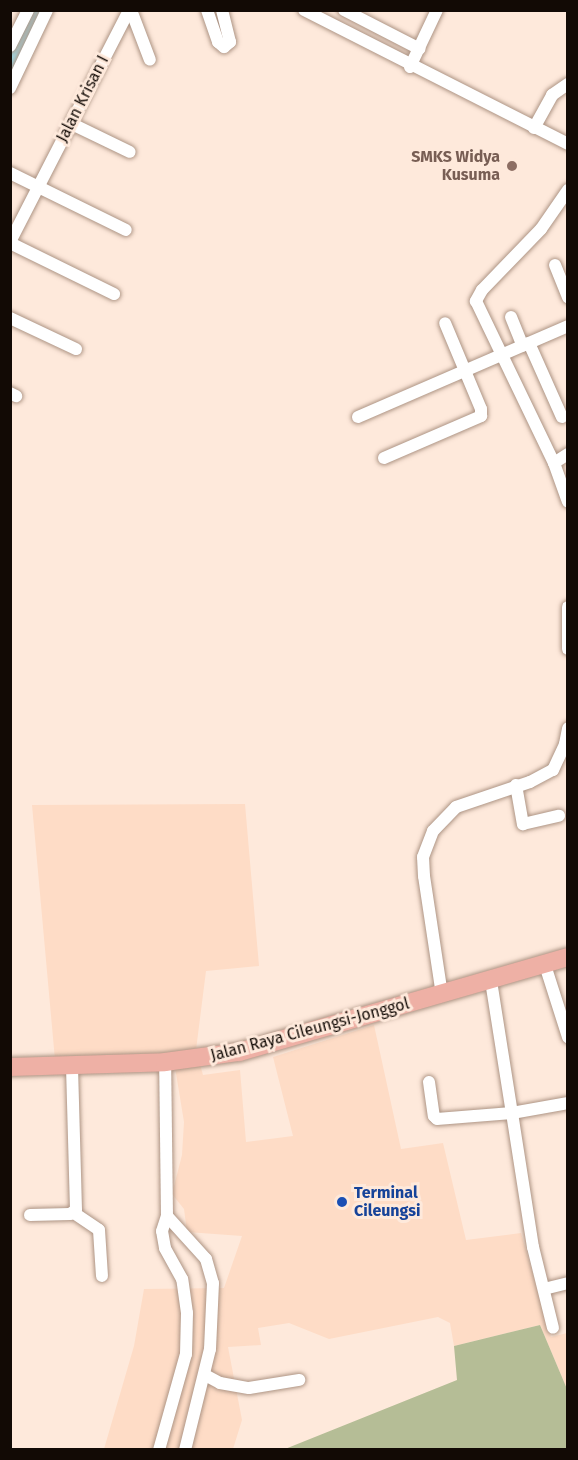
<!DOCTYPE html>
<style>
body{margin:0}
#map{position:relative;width:578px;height:1460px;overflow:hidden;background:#fee9db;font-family:"Fira Sans",sans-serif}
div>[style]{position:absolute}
.built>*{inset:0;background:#fedcc6}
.forest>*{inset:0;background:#b5bd96}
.river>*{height:21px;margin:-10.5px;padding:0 10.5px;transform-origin:10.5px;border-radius:10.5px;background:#a4d7e1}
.roads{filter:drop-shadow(0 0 2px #ad9484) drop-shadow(0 0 2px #ad9484)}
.minor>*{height:12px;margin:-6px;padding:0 6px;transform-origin:6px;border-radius:6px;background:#fff}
.primary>*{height:18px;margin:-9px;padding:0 9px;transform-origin:9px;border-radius:9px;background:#eeb0a5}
.dots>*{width:16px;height:16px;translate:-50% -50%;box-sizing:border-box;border:3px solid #fee9db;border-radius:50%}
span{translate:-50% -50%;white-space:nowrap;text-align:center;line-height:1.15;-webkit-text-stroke:6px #fee9db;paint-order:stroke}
.street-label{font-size:16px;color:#120a05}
.education-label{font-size:16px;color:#785e54;font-weight:700}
.right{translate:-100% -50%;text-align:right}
.transit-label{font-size:16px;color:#164399;font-weight:700}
.left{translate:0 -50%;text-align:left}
.frame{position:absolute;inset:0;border:12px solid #120a05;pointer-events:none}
</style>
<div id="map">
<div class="built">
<i style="clip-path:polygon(245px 804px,259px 966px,206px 971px,196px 1050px,203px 1075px,240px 1070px,246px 1142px,293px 1136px,273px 1057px,374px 1025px,401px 1149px,443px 1143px,466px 1240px,521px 1233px,551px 1337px,567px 1333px,567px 1389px,540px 1325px,454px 1346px,450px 1323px,438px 1317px,329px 1339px,289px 1323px,258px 1328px,261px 1345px,228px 1347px,242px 1420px,233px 1449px,104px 1449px,134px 1346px,144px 1289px,224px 1288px,242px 1236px,187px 1232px,184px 1209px,172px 1194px,182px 1155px,184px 1122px,173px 1055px,55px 1060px,32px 805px)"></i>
</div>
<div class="forest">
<i style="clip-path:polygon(540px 1325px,567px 1389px,567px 1449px,285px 1449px,457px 1380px,454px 1346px)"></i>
</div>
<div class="river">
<i style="left:10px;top:68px;width:65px;rotate:-62.7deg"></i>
</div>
<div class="roads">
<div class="minor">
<i style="left:131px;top:10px;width:53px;rotate:69.2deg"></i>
<i style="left:207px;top:10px;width:34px;rotate:71deg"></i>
<i style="left:218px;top:42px;width:8px;rotate:40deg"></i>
<i style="left:224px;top:47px;width:8px;rotate:-40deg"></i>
<i style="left:230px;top:42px;width:33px;rotate:-104deg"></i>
<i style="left:304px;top:10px;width:296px;rotate:26.9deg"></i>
<i style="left:344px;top:10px;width:85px;rotate:27.2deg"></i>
<i style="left:10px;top:46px;width:40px;rotate:-63.4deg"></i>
<i style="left:410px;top:67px;width:63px;rotate:-64.7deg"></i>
<i style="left:10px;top:88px;width:86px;rotate:-64.6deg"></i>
<i style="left:72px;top:124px;width:64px;rotate:25.8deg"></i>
<i style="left:534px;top:128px;width:38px;rotate:-61deg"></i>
<i style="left:552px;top:95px;width:19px;rotate:-35deg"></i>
<i style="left:10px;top:173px;width:129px;rotate:26.2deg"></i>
<i style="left:568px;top:190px;width:47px;rotate:124.7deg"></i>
<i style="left:541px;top:229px;width:85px;rotate:134deg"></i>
<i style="left:482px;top:290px;width:13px;rotate:119deg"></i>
<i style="left:476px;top:301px;width:180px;rotate:64.3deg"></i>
<i style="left:554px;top:463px;width:41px;rotate:70.3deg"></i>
<i style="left:10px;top:242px;width:261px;rotate:-62.8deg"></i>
<i style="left:10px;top:243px;width:116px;rotate:26.1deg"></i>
<i style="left:555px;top:265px;width:35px;rotate:68deg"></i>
<i style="left:511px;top:317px;width:31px;rotate:68deg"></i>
<i style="left:10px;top:318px;width:73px;rotate:25.2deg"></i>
<i style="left:529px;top:343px;width:81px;rotate:66deg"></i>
<i style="left:10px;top:393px;width:7px;rotate:27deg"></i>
<i style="left:358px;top:417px;width:229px;rotate:-23.4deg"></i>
<i style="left:384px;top:458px;width:106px;rotate:-23.4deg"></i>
<i style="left:481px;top:416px;width:7px;rotate:-90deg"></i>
<i style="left:481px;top:409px;width:93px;rotate:-112.7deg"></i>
<i style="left:554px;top:463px;width:17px;rotate:-33deg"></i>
<i style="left:568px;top:607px;width:42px;rotate:90deg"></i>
<i style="left:516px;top:785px;width:40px;rotate:80deg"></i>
<i style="left:523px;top:824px;width:37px;rotate:-13deg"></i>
<i style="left:545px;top:965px;width:76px;rotate:72.3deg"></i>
<i style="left:491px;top:981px;width:134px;rotate:81deg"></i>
<i style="left:512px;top:1113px;width:57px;rotate:-10.1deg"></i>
<i style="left:442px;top:995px;width:120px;rotate:-98.6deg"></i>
<i style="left:424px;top:876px;width:19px;rotate:-93deg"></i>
<i style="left:423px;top:857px;width:28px;rotate:-69deg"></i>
<i style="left:433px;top:831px;width:33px;rotate:-46deg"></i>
<i style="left:456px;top:807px;width:78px;rotate:-18.7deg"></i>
<i style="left:530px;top:782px;width:26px;rotate:-28deg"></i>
<i style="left:553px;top:770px;width:29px;rotate:-65deg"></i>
<i style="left:565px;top:744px;width:16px;rotate:-79deg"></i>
<i style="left:429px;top:1082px;width:34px;rotate:82deg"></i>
<i style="left:434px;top:1116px;width:4px;rotate:45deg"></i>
<i style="left:437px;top:1119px;width:75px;rotate:-4.6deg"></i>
<i style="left:512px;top:1113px;width:136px;rotate:81.1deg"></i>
<i style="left:533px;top:1247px;width:83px;rotate:76.1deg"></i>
<i style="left:74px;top:1213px;width:30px;rotate:34deg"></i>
<i style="left:99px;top:1230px;width:46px;rotate:86.3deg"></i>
<i style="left:30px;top:1215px;width:40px;rotate:-1.4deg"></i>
<i style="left:70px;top:1214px;width:7px;rotate:-34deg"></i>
<i style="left:76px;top:1210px;width:145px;rotate:-91.6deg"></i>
<i style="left:167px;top:1216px;width:58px;rotate:47.8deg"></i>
<i style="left:206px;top:1259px;width:25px;rotate:74deg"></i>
<i style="left:213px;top:1283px;width:66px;rotate:92.6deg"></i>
<i style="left:210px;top:1349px;width:104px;rotate:103.9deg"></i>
<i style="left:544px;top:1289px;width:25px;rotate:-14deg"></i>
<i style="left:205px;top:1375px;width:17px;rotate:28deg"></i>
<i style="left:220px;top:1383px;width:29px;rotate:10deg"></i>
<i style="left:249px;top:1388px;width:51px;rotate:-9.1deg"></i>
<i style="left:159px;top:1450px;width:100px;rotate:-74.3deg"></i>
<i style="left:186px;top:1354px;width:41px;rotate:-88.6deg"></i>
<i style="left:187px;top:1313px;width:34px;rotate:-98deg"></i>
<i style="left:182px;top:1279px;width:35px;rotate:-119deg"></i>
<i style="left:165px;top:1248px;width:17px;rotate:-100deg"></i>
<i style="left:162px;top:1231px;width:16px;rotate:-72deg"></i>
<i style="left:167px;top:1216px;width:154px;rotate:-90.7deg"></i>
</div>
<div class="primary">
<i style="left:10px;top:1067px;width:155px;rotate:-1.8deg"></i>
<i style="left:165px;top:1062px;width:75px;rotate:-7.7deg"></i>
<i style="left:239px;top:1052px;width:342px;rotate:-16.1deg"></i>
</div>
</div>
<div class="dots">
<i style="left:512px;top:166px;background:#8d6e63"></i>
<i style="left:342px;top:1202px;background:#1a4fb4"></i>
</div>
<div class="street-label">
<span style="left:83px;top:99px;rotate:-63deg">Jalan Krisan I</span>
<span style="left:310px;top:1030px;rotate:-15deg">Jalan Raya Cileungsi-Jonggol</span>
</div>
<div class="education-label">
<span class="right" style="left:500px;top:166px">SMKS Widya<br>Kusuma</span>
</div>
<div class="transit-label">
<span class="left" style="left:354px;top:1202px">Terminal<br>Cileungsi</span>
</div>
<div class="frame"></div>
</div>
